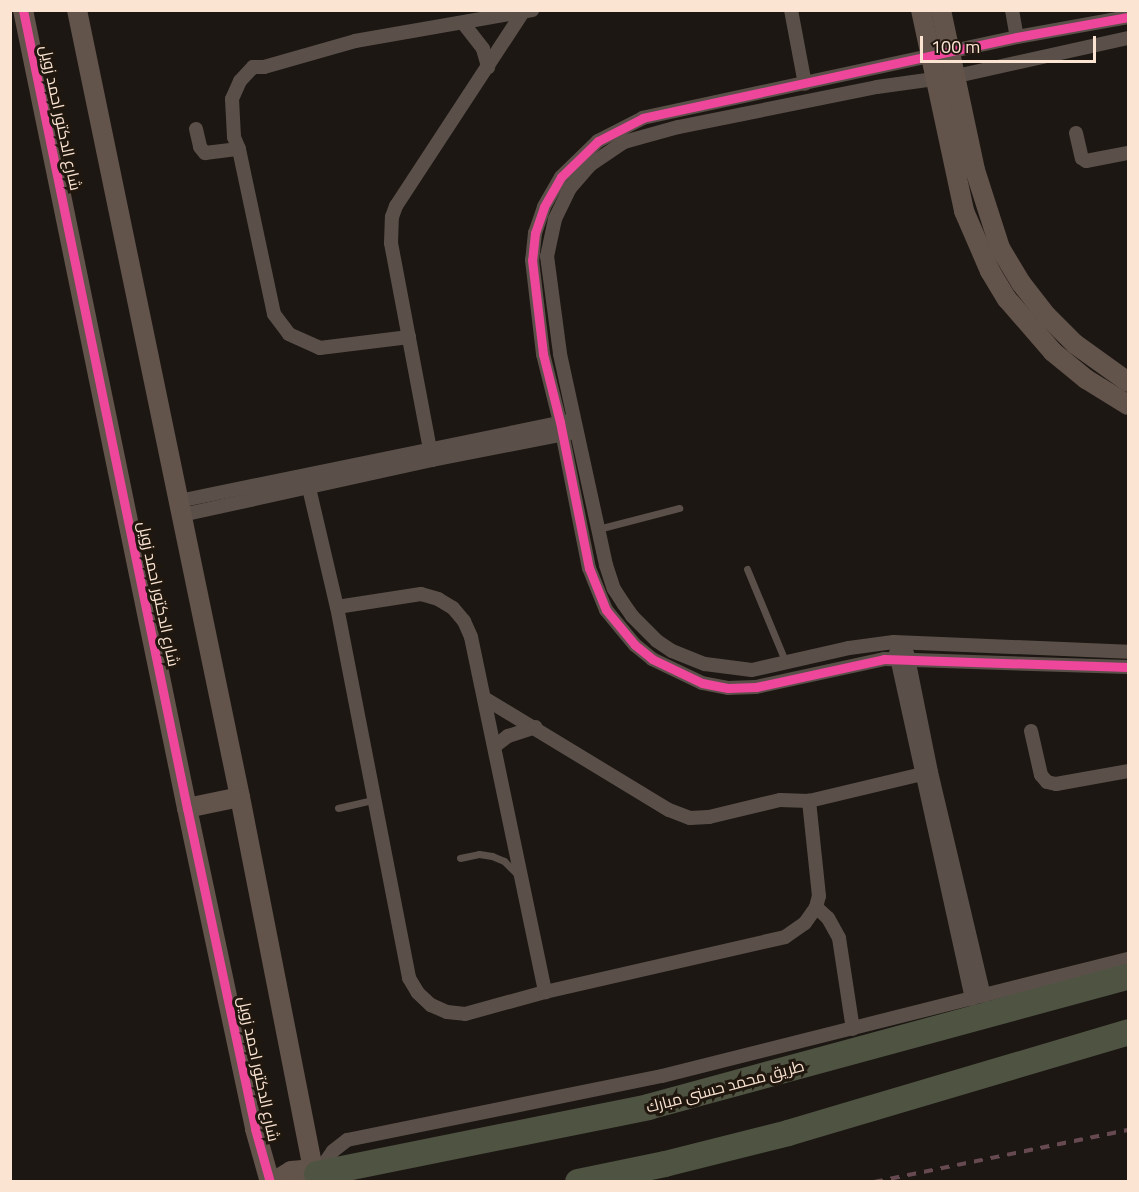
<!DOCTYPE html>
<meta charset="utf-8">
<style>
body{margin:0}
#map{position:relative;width:1139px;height:1192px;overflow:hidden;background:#1c1713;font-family:"Titillium Web",Cairo,sans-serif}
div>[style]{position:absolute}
.lane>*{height:7px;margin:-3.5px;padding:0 3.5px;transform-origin:3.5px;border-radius:3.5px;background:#5b5049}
.street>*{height:14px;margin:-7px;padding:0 7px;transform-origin:7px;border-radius:7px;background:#5b5049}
.secondary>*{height:20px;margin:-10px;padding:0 10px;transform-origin:10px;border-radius:10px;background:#62534b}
.highway>*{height:26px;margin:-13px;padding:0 13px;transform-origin:13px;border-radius:13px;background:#4f5442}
.rail>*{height:4px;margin-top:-2px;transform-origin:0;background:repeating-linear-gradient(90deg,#664951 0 9px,transparent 0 17px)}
.cycleway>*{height:9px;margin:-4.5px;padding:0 4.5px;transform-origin:4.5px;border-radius:4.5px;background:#ed469a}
span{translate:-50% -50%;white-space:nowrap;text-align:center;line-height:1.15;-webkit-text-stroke:6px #20170f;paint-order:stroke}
.street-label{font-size:16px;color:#fbe4d2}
.frame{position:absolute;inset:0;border:12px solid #fbe4d2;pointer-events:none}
.scale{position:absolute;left:920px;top:36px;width:176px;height:27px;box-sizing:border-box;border:3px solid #fbe4d2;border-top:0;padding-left:8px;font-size:18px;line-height:21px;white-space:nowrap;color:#fbe4d2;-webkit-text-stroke:4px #20170f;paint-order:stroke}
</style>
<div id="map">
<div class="lane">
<i style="left:598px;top:529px;width:84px;rotate:-14.5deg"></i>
<i style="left:747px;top:569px;width:102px;rotate:67.5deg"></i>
<i style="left:338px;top:808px;width:37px;rotate:-13deg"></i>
<i style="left:460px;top:858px;width:19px;rotate:-12deg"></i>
<i style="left:479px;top:854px;width:13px;rotate:9deg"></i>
<i style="left:492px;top:856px;width:13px;rotate:23deg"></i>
<i style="left:504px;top:861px;width:20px;rotate:45deg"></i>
</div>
<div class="street">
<i style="left:791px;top:10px;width:75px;rotate:79.3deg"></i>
<i style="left:1012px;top:10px;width:27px;rotate:80deg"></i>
<i style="left:1128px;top:17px;width:113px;rotate:169.8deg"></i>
<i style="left:1017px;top:37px;width:383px;rotate:167.8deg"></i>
<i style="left:643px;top:118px;width:51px;rotate:152.9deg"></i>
<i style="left:598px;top:141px;width:52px;rotate:135.8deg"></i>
<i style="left:561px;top:177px;width:34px;rotate:120deg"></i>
<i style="left:544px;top:207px;width:28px;rotate:109deg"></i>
<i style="left:535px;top:233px;width:27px;rotate:96deg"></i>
<i style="left:532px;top:260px;width:95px;rotate:83.3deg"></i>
<i style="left:543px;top:354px;width:70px;rotate:76deg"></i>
<i style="left:560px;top:422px;width:149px;rotate:78.8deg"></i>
<i style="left:589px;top:568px;width:45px;rotate:68deg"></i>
<i style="left:606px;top:610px;width:45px;rotate:50.4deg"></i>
<i style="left:635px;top:645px;width:22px;rotate:39deg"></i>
<i style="left:652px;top:659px;width:55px;rotate:25.6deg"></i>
<i style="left:702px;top:683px;width:26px;rotate:11deg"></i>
<i style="left:728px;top:688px;width:28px;rotate:-2deg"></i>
<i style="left:756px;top:687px;width:131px;rotate:-12.3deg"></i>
<i style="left:884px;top:659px;width:244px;rotate:1.9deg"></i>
<i style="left:463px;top:23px;width:33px;rotate:52deg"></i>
<i style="left:483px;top:49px;width:19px;rotate:74deg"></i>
<i style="left:1128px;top:38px;width:176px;rotate:167.5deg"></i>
<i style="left:956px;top:76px;width:80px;rotate:172.1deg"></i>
<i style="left:877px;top:87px;width:203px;rotate:168.6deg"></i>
<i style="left:678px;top:127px;width:56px;rotate:164.5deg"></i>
<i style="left:624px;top:142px;width:40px;rotate:146deg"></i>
<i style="left:591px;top:164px;width:32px;rotate:131deg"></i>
<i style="left:570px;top:188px;width:34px;rotate:116deg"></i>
<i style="left:555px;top:219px;width:38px;rotate:102deg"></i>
<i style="left:547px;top:256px;width:99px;rotate:82.4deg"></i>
<i style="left:560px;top:354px;width:216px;rotate:77.7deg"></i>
<i style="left:606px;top:565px;width:25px;rotate:72deg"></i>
<i style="left:614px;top:589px;width:17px;rotate:57deg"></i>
<i style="left:623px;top:603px;width:16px;rotate:55deg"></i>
<i style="left:632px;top:616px;width:35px;rotate:45deg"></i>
<i style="left:657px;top:641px;width:18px;rotate:34deg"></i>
<i style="left:672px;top:651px;width:35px;rotate:22deg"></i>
<i style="left:705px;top:664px;width:47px;rotate:7.3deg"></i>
<i style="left:752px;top:670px;width:99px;rotate:-12.8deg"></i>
<i style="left:849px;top:648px;width:45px;rotate:-7.6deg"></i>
<i style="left:894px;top:642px;width:234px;rotate:2.4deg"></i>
<i style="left:196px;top:129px;width:18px;rotate:77deg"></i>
<i style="left:200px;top:147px;width:8px;rotate:50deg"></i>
<i style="left:205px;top:153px;width:34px;rotate:-7deg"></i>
<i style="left:1076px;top:133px;width:26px;rotate:77deg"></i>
<i style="left:1082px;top:158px;width:5px;rotate:37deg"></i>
<i style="left:1086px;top:161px;width:43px;rotate:-10.8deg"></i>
<i style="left:409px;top:337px;width:90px;rotate:173deg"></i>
<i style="left:320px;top:348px;width:34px;rotate:-156deg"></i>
<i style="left:289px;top:334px;width:25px;rotate:-127deg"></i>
<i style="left:274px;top:314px;width:169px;rotate:-102deg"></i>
<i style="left:239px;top:149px;width:13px;rotate:-113deg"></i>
<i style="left:234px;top:137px;width:38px;rotate:-93deg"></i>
<i style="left:232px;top:99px;width:20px;rotate:-66deg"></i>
<i style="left:240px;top:81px;width:19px;rotate:-47deg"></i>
<i style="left:253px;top:67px;width:11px"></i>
<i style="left:264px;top:67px;width:95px;rotate:-15.9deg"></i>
<i style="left:355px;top:41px;width:180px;rotate:-9.9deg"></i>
<i style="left:432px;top:460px;width:221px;rotate:-100.7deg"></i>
<i style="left:391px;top:243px;width:26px;rotate:-88deg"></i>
<i style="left:392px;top:217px;width:12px;rotate:-70deg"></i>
<i style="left:396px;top:206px;width:232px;rotate:-56.8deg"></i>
<i style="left:309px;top:488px;width:122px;rotate:76.8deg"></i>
<i style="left:337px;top:607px;width:378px;rotate:79deg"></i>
<i style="left:409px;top:978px;width:17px;rotate:59deg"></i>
<i style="left:418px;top:993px;width:18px;rotate:43deg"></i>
<i style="left:431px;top:1005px;width:17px;rotate:24deg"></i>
<i style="left:447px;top:1012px;width:18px;rotate:6deg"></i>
<i style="left:465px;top:1014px;width:83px;rotate:-15.4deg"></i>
<i style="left:545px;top:992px;width:246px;rotate:-12.9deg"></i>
<i style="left:785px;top:937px;width:24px;rotate:-35deg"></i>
<i style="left:805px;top:923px;width:19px;rotate:-55deg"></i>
<i style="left:816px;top:907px;width:11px;rotate:-75deg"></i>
<i style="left:819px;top:896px;width:96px;rotate:-96deg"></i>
<i style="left:179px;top:501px;width:398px;rotate:-11.6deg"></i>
<i style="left:182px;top:515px;width:256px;rotate:-12.4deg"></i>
<i style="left:432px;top:460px;width:141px;rotate:-11.1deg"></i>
<i style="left:337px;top:607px;width:85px;rotate:-8.8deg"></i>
<i style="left:421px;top:594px;width:18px;rotate:16deg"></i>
<i style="left:438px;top:599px;width:17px;rotate:31deg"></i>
<i style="left:453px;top:608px;width:17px;rotate:50deg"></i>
<i style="left:464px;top:621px;width:17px;rotate:66deg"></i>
<i style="left:471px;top:637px;width:363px;rotate:78.2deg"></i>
<i style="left:896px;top:653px;width:354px;rotate:77.6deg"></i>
<i style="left:907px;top:653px;width:121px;rotate:78.6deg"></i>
<i style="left:931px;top:772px;width:230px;rotate:76.7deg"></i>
<i style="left:484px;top:698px;width:216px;rotate:31.2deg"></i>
<i style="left:669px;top:810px;width:22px;rotate:21deg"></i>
<i style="left:690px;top:818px;width:19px;rotate:-3deg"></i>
<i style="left:709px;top:817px;width:73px;rotate:-13.5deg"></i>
<i style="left:780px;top:800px;width:29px;rotate:2deg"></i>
<i style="left:809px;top:801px;width:125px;rotate:-13.4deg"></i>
<i style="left:1031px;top:731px;width:45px;rotate:77.2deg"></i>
<i style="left:1041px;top:775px;width:9px;rotate:49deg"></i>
<i style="left:1047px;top:782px;width:9px;rotate:13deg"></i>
<i style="left:1056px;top:784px;width:73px;rotate:-10.2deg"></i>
<i style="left:495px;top:746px;width:16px;rotate:-38deg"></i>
<i style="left:508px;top:736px;width:29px;rotate:-18deg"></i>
<i style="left:816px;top:907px;width:16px;rotate:43deg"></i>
<i style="left:828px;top:918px;width:23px;rotate:61deg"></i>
<i style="left:839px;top:938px;width:92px;rotate:81.3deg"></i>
<i style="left:317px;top:1174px;width:28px;rotate:-55deg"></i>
<i style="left:333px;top:1151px;width:18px;rotate:-38deg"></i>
<i style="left:347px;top:1140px;width:321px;rotate:-11.5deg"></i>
<i style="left:662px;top:1076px;width:480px;rotate:-14.1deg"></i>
</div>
<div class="secondary">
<i style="left:23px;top:10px;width:815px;rotate:78.39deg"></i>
<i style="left:187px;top:808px;width:328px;rotate:78deg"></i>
<i style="left:255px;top:1129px;width:55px;rotate:74.2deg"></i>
<i style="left:77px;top:10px;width:804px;rotate:78.3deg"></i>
<i style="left:240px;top:797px;width:383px;rotate:78.9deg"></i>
<i style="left:921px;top:10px;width:206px;rotate:77.9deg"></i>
<i style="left:964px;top:211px;width:65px;rotate:66.6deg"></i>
<i style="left:990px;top:271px;width:33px;rotate:59deg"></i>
<i style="left:1007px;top:299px;width:70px;rotate:49deg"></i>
<i style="left:1053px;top:352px;width:43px;rotate:39.3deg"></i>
<i style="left:1086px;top:379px;width:49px;rotate:31.8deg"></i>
<i style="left:941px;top:10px;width:164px;rotate:78deg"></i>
<i style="left:975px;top:170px;width:82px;rotate:72.2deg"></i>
<i style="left:1000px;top:248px;width:41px;rotate:59deg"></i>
<i style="left:1021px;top:283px;width:41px;rotate:52deg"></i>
<i style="left:1046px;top:315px;width:41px;rotate:45deg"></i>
<i style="left:1075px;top:344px;width:65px;rotate:35.6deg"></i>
<i style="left:187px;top:808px;width:54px;rotate:-11.7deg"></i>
<i style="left:273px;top:1182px;width:21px;rotate:-31deg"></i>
<i style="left:291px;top:1171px;width:12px;rotate:-5deg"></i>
<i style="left:303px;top:1170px;width:24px;rotate:24deg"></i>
</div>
<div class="highway">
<i style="left:317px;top:1174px;width:338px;rotate:-11.4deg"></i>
<i style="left:648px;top:1107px;width:497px;rotate:-15.2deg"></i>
<i style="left:578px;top:1182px;width:89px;rotate:-11.7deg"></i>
<i style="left:665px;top:1164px;width:127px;rotate:-14.1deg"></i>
<i style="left:788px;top:1133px;width:355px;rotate:-16.5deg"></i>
</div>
<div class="rail">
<i style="left:874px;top:1182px;width:259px;rotate:-11.6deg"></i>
</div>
<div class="cycleway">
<i style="left:23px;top:10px;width:815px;rotate:78.39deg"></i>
<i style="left:187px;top:808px;width:328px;rotate:78deg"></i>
<i style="left:255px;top:1129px;width:55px;rotate:74.2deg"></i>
<i style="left:1128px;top:17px;width:113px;rotate:169.8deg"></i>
<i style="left:1017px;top:37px;width:383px;rotate:167.8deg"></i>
<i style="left:643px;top:118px;width:51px;rotate:152.9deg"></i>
<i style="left:598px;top:141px;width:52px;rotate:135.8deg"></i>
<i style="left:561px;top:177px;width:34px;rotate:120deg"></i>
<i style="left:544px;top:207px;width:28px;rotate:109deg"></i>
<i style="left:535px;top:233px;width:27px;rotate:96deg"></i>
<i style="left:532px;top:260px;width:95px;rotate:83.3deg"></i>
<i style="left:543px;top:354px;width:70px;rotate:76deg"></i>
<i style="left:560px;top:422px;width:149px;rotate:78.8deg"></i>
<i style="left:589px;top:568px;width:45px;rotate:68deg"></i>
<i style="left:606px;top:610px;width:45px;rotate:50.4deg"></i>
<i style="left:635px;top:645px;width:22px;rotate:39deg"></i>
<i style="left:652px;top:659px;width:55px;rotate:25.6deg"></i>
<i style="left:702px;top:683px;width:26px;rotate:11deg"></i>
<i style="left:728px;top:688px;width:28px;rotate:-2deg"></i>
<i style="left:756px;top:687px;width:131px;rotate:-12.3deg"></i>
<i style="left:884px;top:659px;width:244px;rotate:1.9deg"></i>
</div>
<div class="street-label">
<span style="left:61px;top:118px;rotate:78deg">شارع الدكتور احمد زويل</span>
<span style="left:159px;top:594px;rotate:78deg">شارع الدكتور احمد زويل</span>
<span style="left:259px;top:1069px;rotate:78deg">شارع الدكتور احمد زويل</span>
<span style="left:725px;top:1086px;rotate:-15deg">طريق محمد حسنى مبارك</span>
</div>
<div class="frame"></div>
<div class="scale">100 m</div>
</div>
